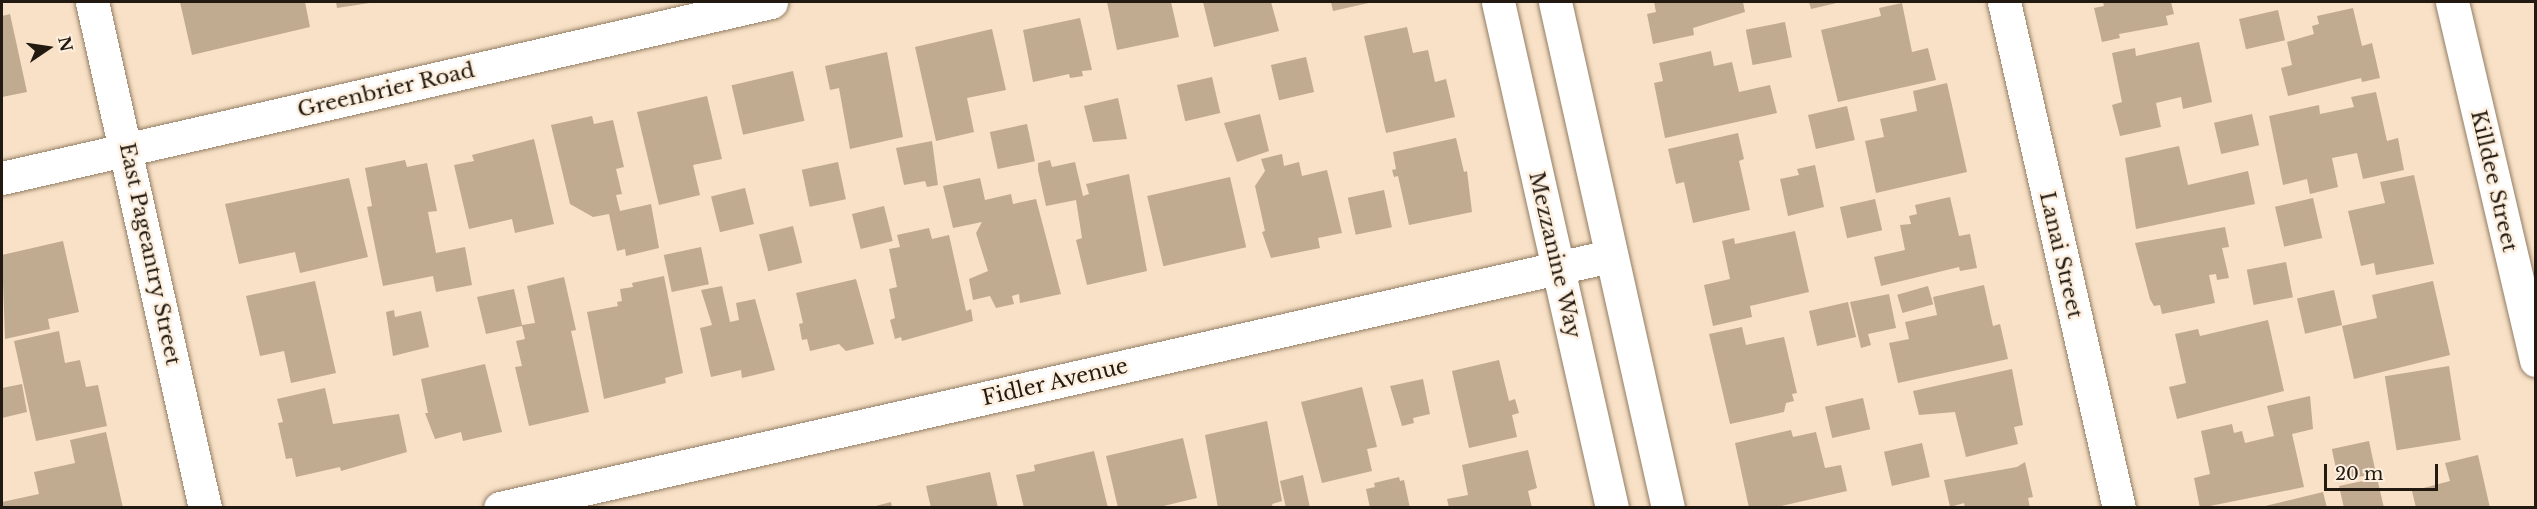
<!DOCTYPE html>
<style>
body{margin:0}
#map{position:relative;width:2537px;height:509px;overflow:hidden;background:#f8e1c6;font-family:"Libre Baskerville",serif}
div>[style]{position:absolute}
.building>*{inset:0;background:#c0aa90;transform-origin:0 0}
.roads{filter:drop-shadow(0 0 2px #927d64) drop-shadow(0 0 2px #927d64)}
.minor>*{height:33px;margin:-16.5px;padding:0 16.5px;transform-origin:16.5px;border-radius:16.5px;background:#fff}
span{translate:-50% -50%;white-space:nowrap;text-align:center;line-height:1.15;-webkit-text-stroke:5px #fef0e0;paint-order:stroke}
.street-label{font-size:21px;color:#221a10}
.frame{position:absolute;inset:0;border:3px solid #221a10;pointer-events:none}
.north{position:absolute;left:18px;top:18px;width:60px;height:60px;-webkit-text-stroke:4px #fef0e0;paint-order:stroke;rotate:77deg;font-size:16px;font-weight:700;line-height:24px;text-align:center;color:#221a10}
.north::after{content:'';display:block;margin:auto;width:21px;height:27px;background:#221a10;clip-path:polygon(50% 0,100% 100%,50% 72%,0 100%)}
.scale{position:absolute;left:2324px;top:464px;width:114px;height:27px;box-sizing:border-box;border:3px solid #221a10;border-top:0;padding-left:8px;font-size:18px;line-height:21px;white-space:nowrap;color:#221a10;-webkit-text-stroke:4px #fef0e0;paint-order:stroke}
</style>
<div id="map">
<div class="building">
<i style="clip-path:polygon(180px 2px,305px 2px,310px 27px,192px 55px)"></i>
<i style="clip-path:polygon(336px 2px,376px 2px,337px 8px)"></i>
<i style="clip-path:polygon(1107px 2px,1171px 2px,1179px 37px,1117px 50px)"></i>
<i style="clip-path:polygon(1203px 2px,1271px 2px,1279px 31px,1214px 47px)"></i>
<i style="clip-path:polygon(1331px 2px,1373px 2px,1333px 11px)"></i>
<i style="clip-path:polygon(1654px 2px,1743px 2px,1745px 12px,1693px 28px,1694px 35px,1653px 44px,1647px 14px,1656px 12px)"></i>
<i style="clip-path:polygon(1809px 2px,1841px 2px,1811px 9px)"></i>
<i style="clip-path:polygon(2103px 2px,2171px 2px,2174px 14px,2166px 16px,2168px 25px,2119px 34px,2120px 38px,2102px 42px,2094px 8px,2104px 6px)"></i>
<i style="clip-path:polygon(1902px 3px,1912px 52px,1928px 48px,1936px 80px,1838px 102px,1821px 30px,1881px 16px,1879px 8px)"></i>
<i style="clip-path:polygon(2353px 8px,2362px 46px,2372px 43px,2380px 78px,2362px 82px,2361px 78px,2288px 96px,2281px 68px,2292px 65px,2287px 42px,2314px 34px,2312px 26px,2319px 24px,2317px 16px)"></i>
<i style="left:2278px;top:10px;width:31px;height:40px;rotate:77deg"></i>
<i style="clip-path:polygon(10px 14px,27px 92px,2px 97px,2px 16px)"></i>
<i style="clip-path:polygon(1080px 18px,1092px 70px,1082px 71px,1083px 76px,1070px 78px,1069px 74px,1033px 82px,1023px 30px)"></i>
<i style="left:1785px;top:22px;width:36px;height:40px;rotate:79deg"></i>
<i style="clip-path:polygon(1407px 27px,1413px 53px,1428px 50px,1435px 82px,1446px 79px,1455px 117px,1386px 133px,1364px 36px)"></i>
<i style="clip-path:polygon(992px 29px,1006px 90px,967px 98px,974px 132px,936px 141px,915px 47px)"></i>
<i style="clip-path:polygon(2199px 42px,2212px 102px,2183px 109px,2181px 97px,2156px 103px,2161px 127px,2120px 136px,2112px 105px,2122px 102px,2112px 53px,2135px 48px,2136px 56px)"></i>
<i style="clip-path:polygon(1711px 51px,1714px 66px,1732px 62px,1739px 92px,1770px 85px,1777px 113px,1665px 138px,1654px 83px,1663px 81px,1659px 63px)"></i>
<i style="clip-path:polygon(887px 52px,903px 137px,850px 149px,839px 88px,830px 90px,825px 66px)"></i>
<i style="left:1306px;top:57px;width:36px;height:36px;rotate:77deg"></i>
<i style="left:793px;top:71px;width:51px;height:63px;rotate:77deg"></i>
<i style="left:1212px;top:77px;width:37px;height:36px;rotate:77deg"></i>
<i style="clip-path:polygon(1947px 83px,1967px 172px,1876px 193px,1865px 141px,1884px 137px,1880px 119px,1917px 111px,1913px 91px)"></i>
<i style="clip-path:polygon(2376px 92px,2387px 141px,2398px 138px,2404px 170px,2363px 179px,2357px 153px,2332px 158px,2338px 187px,2310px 194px,2307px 179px,2283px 185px,2269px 116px,2319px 105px,2320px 114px,2354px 107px,2351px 97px)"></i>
<i style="clip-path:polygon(707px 96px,722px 159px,693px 165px,700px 195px,659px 205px,637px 112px)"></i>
<i style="clip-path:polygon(1118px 98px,1127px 139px,1093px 142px,1084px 106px)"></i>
<i style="left:1847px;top:106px;width:35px;height:40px;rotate:77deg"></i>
<i style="clip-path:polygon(1260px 114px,1269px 151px,1237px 162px,1224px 123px)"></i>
<i style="left:2252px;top:114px;width:32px;height:39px;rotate:77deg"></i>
<i style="clip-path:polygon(592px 116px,594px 124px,613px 120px,624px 167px,616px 169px,622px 194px,616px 195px,620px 211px,651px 204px,659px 248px,626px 256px,625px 249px,617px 251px,609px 214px,593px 217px,570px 204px,551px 125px)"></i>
<i style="left:1027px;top:124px;width:38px;height:38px;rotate:78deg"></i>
<i style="clip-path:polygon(1738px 133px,1744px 159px,1739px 161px,1750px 210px,1693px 223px,1684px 182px,1676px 184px,1668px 149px)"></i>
<i style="clip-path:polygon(1456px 138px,1464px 172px,1467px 171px,1472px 212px,1409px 225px,1398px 176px,1394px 177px,1392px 170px,1396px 169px,1393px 152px)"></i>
<i style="clip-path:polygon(534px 139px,554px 224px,515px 233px,512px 219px,469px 229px,454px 165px,474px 161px,472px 155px)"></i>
<i style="clip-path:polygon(932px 141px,938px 185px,927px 187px,925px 181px,904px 185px,896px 148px)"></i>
<i style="clip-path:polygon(2179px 146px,2188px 185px,2248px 171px,2255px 204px,2136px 229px,2125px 158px)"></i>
<i style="clip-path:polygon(1282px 154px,1284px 166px,1299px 162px,1302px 176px,1327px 170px,1342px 233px,1318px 238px,1320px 248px,1271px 258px,1262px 232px,1265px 231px,1255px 186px,1265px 171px,1261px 159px)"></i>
<i style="clip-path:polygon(405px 160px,407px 167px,427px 163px,437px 211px,428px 212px,436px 253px,465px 247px,472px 285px,436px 292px,433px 276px,383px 286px,367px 207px,372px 206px,365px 168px)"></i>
<i style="clip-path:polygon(1050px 160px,1052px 167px,1075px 162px,1083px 196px,1089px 194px,1086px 184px,1129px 174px,1147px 271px,1087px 285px,1076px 240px,1082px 238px,1076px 200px,1046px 206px,1038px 170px,1038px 163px)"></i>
<i style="left:838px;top:162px;width:38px;height:37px;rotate:78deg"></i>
<i style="clip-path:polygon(1815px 165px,1824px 207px,1788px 216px,1780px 179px,1799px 175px,1797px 169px)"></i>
<i style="clip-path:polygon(2414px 175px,2434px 264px,2376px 275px,2374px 263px,2361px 266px,2348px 211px,2385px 203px,2380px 182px)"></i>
<i style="left:1230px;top:177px;width:72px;height:85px;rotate:77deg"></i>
<i style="clip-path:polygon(349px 178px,368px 257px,300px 273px,295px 252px,239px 264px,225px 204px)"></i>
<i style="clip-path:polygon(980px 178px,985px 200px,1011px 194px,1013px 204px,1036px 199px,1061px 294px,1020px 303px,1019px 294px,1012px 296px,1014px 304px,996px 308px,990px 296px,973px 300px,969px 279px,988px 271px,976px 233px,982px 222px,953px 228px,943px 186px)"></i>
<i style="left:745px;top:188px;width:37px;height:35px;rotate:76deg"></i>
<i style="left:1384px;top:190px;width:38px;height:37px;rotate:78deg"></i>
<i style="clip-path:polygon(1950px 197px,1959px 236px,1970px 234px,1977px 268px,1960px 271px,1959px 267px,1881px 286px,1874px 257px,1905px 250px,1900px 225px,1911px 224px,1909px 216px,1917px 214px,1915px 205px)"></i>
<i style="left:2313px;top:198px;width:41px;height:39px;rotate:77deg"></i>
<i style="left:1875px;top:199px;width:32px;height:36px;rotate:77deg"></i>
<i style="left:884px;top:206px;width:36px;height:33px;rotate:76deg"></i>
<i style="left:793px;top:226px;width:38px;height:35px;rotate:76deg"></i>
<i style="clip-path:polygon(2225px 227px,2229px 247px,2222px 248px,2229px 278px,2217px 280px,2216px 274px,2209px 275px,2215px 303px,2162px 314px,2160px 305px,2154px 306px,2150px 299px,2135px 243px)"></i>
<i style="clip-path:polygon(929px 228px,932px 239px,949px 235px,966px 311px,971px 309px,973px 321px,902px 341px,901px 337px,895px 339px,890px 320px,895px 318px,889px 289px,897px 287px,889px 249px,900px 247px,897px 235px)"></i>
<i style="clip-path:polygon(1795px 231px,1809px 292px,1750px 306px,1752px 317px,1713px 326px,1704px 285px,1730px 279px,1722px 241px,1734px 238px,1735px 244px)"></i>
<i style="clip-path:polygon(63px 241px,79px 312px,48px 319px,50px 329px,5px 339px,2px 255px)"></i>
<i style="left:701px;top:247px;width:38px;height:38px;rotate:78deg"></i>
<i style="left:2286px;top:262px;width:36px;height:40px;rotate:79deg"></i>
<i style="clip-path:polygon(664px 276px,683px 373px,665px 378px,666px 383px,604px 399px,587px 312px,618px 306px,617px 302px,622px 301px,620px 289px,633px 287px,632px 283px)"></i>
<i style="clip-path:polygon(564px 277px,576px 330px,571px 331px,589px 412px,529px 426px,515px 367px,522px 366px,516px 341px,525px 339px,522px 326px,486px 334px,477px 297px,514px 289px,522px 325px,535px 323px,527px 286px)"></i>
<i style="clip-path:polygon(856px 279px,874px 344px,846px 351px,839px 344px,810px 351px,807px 339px,802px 340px,799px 324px,803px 323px,796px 293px)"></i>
<i style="clip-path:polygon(315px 281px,336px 373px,291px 383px,284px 351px,260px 356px,246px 296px)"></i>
<i style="clip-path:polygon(2433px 281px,2450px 355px,2354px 379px,2342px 326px,2377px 318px,2372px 295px)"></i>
<i style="clip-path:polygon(1984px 285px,1993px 326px,2000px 324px,2008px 359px,1898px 383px,1889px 343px,1909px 339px,1905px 322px,1937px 315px,1933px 297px)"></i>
<i style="clip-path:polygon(722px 286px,730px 322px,739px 320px,736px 303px,755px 299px,775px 370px,742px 378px,741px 370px,711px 377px,700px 328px,712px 325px,701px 290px)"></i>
<i style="left:1928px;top:286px;width:19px;height:32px;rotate:74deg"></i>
<i style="left:2334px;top:290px;width:36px;height:38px;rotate:77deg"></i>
<i style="clip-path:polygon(1889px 294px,1896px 328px,1868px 334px,1871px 345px,1861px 348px,1850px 302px)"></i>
<i style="left:1848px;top:302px;width:36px;height:40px;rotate:77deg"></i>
<i style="clip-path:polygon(394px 310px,395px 317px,421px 311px,429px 347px,393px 356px,386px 312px)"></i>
<i style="clip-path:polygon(2268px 320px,2284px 391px,2177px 419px,2169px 387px,2186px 383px,2175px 334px,2198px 329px,2200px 336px)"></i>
<i style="clip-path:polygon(1742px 327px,1746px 345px,1784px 337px,1797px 393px,1792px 394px,1794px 401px,1786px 403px,1784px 412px,1730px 424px,1709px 334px)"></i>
<i style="clip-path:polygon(59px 331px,65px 363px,80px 360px,86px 387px,98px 385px,107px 426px,36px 441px,14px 341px)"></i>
<i style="clip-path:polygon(1499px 360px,1509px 401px,1515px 399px,1519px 413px,1512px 415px,1517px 437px,1469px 448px,1452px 371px)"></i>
<i style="clip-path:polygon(485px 364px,502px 432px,463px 441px,461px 432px,435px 439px,425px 413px,428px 413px,421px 379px)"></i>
<i style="left:2449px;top:366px;width:75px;height:65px;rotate:81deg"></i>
<i style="clip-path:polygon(2012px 369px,2023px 425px,2014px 427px,2018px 444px,1966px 457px,1955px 412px,1919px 415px,1913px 391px)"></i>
<i style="clip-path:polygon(1423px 379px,1430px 414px,1413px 418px,1414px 423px,1402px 426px,1390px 386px)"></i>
<i style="clip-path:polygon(22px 384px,27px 412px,2px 418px,2px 388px)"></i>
<i style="clip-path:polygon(1362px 387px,1377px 447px,1367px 449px,1372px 471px,1322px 483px,1301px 402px)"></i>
<i style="clip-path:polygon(325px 388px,333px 424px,399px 414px,407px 452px,341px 471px,340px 467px,296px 477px,292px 458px,286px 459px,278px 423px,283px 422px,277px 399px)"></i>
<i style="clip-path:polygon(2310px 396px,2313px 429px,2292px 434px,2304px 487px,2200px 508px,2194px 478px,2210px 474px,2201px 431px,2232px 424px,2234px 433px,2242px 431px,2245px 443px,2274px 436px,2267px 406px)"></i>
<i style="left:1863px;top:398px;width:32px;height:39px;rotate:77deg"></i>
<i style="clip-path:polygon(1267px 421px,1282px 501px,1272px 504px,1273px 508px,1218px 508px,1205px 435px)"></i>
<i style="clip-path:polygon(1791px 430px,1793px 437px,1816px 432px,1825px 468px,1841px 465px,1847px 491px,1773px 508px,1749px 508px,1735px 443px)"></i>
<i style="clip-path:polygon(106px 432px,123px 508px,2px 508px,2px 502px,39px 494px,34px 472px,75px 463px,70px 440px)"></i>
<i style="clip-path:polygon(1183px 438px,1197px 498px,1155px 508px,1118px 508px,1106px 456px)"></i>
<i style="left:2369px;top:441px;width:33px;height:38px;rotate:78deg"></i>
<i style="left:1922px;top:443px;width:35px;height:39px;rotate:77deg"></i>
<i style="clip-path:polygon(1528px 450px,1537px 488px,1528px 491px,1532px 508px,1449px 508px,1447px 499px,1468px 495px,1462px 465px)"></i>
<i style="clip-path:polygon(1094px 451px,1108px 508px,1024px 508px,1016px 475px,1035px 471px,1034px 465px)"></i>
<i style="clip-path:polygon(2478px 455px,2490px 508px,2416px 508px,2412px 491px,2450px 481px,2445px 463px)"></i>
<i style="clip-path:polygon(2025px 462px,2033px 497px,2028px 498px,2030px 508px,1965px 508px,1964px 503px,1950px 507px,1944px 480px,2017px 467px)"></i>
<i style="clip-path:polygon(990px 472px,998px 508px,931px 508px,926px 486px)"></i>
<i style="clip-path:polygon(1303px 475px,1310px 508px,1286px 508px,1280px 481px)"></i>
<i style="clip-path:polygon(1399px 477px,1400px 481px,1404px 480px,1410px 508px,1370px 508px,1366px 489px,1375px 487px,1374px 483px)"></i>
<i style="clip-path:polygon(2377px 478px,2384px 508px,2344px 508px,2339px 486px)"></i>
<i style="clip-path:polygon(2323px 492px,2327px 508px,2261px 508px,2261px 507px)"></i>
<i style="clip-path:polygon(891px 502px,892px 508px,873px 508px,872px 507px)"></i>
</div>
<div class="roads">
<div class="minor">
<i style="left:92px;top:2px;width:518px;rotate:77.41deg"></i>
<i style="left:1498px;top:2px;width:519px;rotate:77.3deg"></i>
<i style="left:1555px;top:2px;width:518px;rotate:77.41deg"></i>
<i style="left:2004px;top:2px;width:519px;rotate:77.2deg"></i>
<i style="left:2452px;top:2px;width:368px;rotate:76.8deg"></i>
<i style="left:2px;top:178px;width:789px;rotate:-12.89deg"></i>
<i style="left:500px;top:508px;width:1138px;rotate:-12.79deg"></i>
</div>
</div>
<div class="street-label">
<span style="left:386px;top:90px;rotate:-13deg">Greenbrier Road</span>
<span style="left:2494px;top:181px;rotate:77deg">Killdee Street</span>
<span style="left:150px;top:254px;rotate:78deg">East Pageantry Street</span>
<span style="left:1555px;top:255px;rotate:77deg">Mezzanine Way</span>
<span style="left:2061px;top:255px;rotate:77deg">Lanai Street</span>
<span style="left:1055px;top:382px;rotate:-13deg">Fidler Avenue</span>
</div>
<div class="frame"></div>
<div class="north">N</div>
<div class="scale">20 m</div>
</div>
